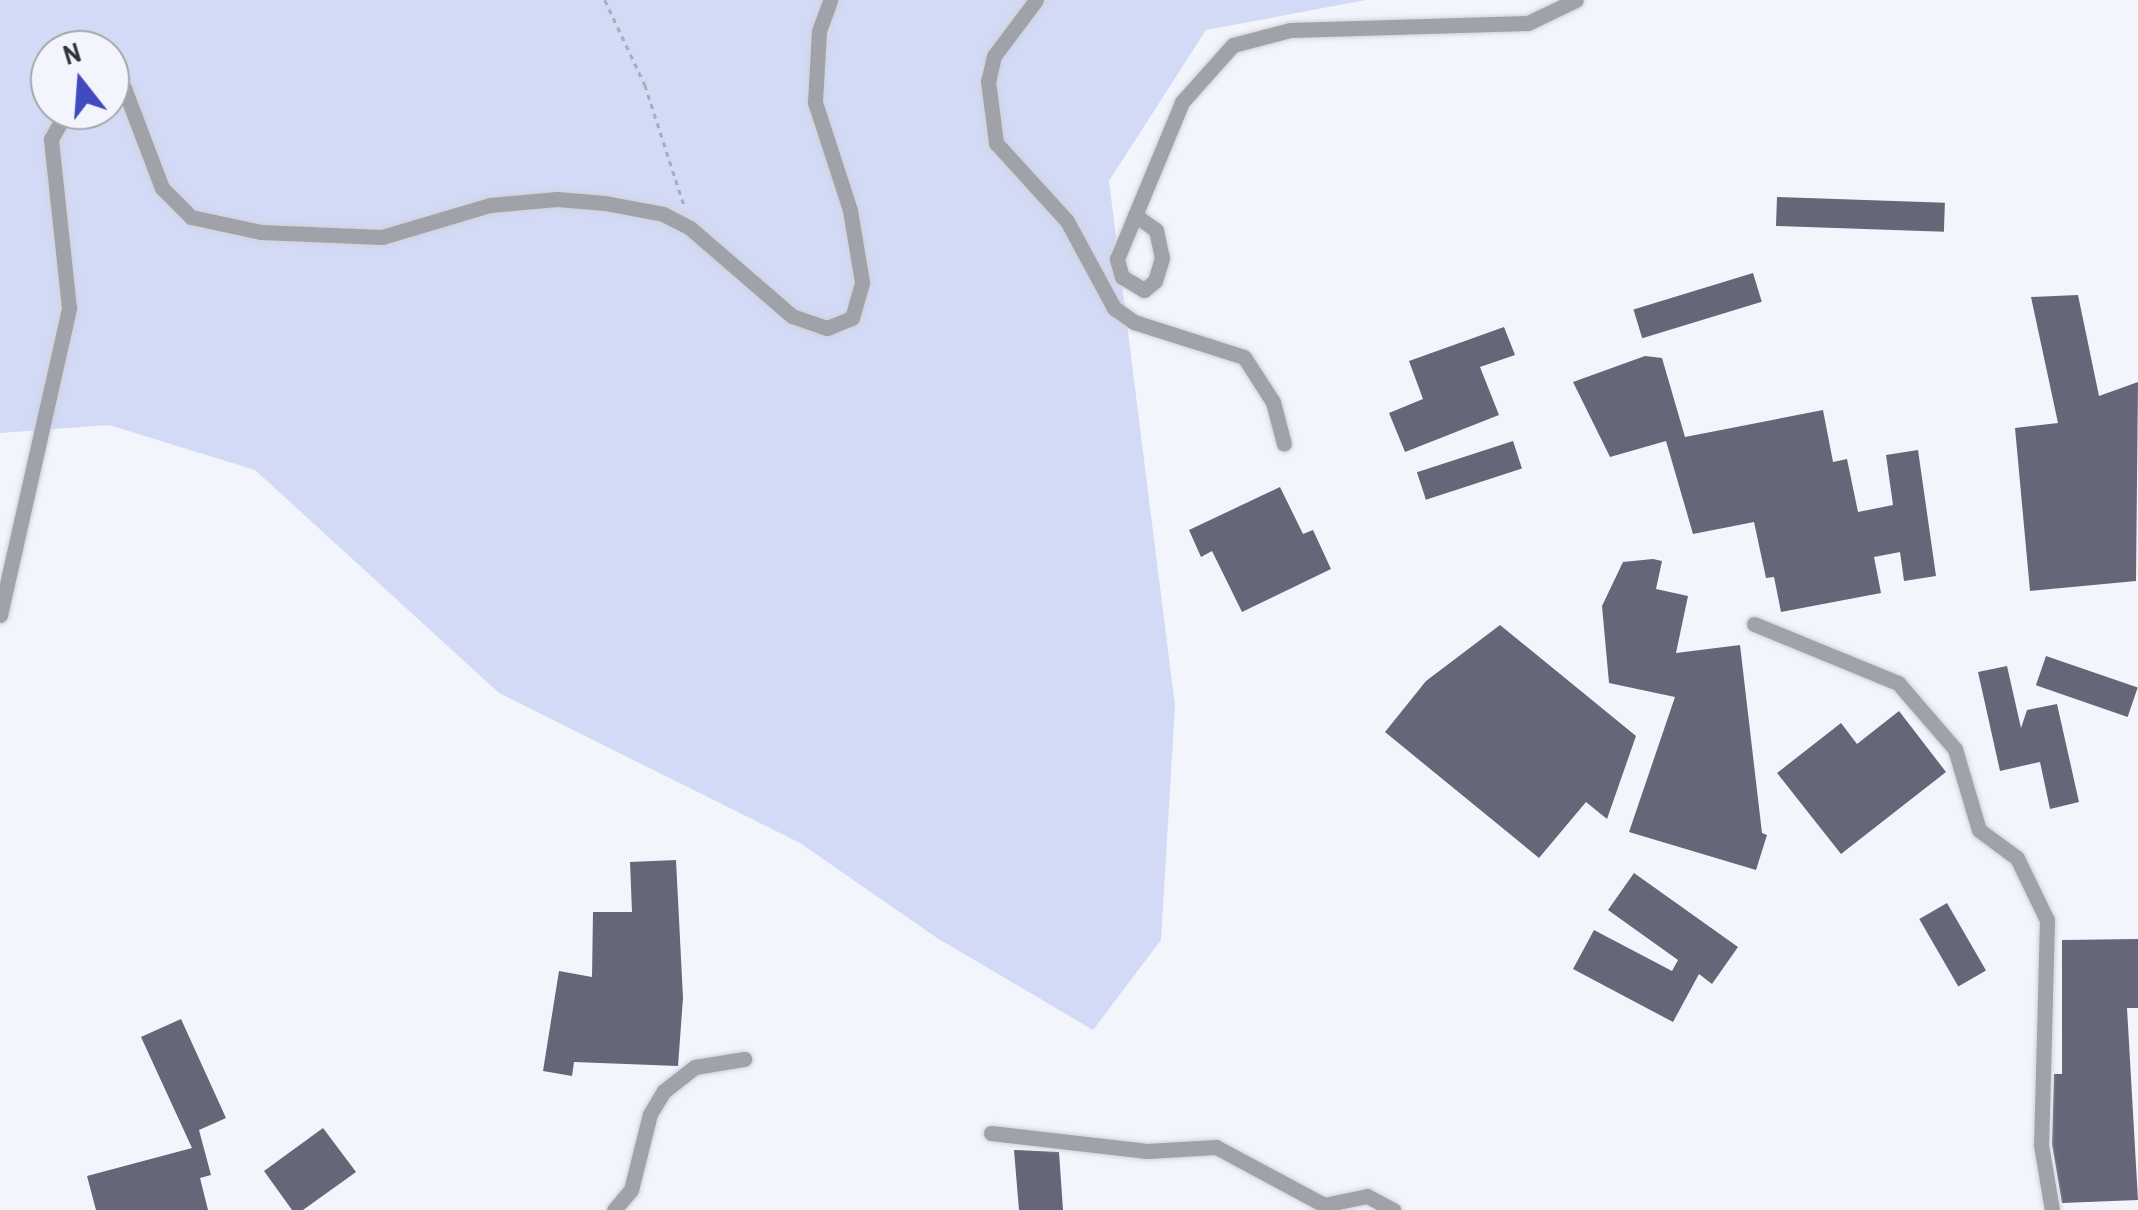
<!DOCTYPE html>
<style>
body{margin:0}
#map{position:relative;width:2138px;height:1210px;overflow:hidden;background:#f3f5fd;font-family:"Archivo Narrow",sans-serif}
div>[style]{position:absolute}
.green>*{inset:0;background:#d3daf5}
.building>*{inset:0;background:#636777;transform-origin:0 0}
.path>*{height:2.5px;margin-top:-1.25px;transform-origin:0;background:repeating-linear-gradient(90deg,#abadb4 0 5px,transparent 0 10px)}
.roads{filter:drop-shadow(0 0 2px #d0d2da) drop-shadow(0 0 2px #d0d2da)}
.street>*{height:15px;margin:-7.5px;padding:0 7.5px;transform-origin:7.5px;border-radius:7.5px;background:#a0a2aa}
span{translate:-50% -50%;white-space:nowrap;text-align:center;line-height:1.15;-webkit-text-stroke:10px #f3f5fd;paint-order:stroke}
.north{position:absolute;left:30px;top:30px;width:100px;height:100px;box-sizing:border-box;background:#f3f5fd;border:2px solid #a5a7af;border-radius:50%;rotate:343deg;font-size:28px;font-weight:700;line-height:40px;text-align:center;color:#303239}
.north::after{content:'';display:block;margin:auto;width:35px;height:45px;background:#414abe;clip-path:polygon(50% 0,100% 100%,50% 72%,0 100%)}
</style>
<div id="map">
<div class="green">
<i style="clip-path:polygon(evenodd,0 0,1366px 0,1206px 30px,1109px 181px,1175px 706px,1161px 940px,1093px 1030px,937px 938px,800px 843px,499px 693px,255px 470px,109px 425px,0 433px,0 0,50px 50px,110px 50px,110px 110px,50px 110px,50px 50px)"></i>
</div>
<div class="building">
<i style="left:1777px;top:197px;width:168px;height:29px;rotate:2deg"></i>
<i style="left:1753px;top:273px;width:30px;height:125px;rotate:73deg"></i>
<i style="clip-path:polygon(2078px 295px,2099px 396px,2138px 382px,2136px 581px,2030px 591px,2015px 428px,2058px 423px,2031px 297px)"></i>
<i style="clip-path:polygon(1504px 327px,1515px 355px,1480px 367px,1499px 415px,1405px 452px,1389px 413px,1423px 399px,1409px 361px)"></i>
<i style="clip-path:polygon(1645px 356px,1662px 358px,1685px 437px,1823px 410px,1833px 462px,1847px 459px,1858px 512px,1893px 505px,1886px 455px,1918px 450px,1936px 576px,1904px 581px,1900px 552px,1874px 557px,1881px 593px,1781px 612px,1774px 577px,1766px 578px,1754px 522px,1693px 534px,1666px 441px,1610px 457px,1573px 382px)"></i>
<i style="left:1513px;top:441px;width:29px;height:101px;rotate:72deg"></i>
<i style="clip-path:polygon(1280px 487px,1303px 534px,1313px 530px,1331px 569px,1242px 612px,1212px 551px,1201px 557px,1189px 530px)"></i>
<i style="clip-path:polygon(1653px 559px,1662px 561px,1656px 589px,1688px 596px,1676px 653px,1740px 645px,1762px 833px,1767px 835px,1756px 870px,1629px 832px,1675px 697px,1609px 683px,1602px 606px,1623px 562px)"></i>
<i style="clip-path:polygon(1500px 625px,1636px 736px,1607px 819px,1586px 802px,1539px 858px,1385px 732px,1426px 681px)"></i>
<i style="left:2046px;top:656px;width:97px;height:31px;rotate:19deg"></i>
<i style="clip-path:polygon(2007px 666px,2021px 728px,2027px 710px,2057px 704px,2079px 802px,2050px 809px,2040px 762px,2000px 771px,1978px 672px)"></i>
<i style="clip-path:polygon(1899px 711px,1946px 772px,1841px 854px,1777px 773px,1841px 723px,1857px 744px)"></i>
<i style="clip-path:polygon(676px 860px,683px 998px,678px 1066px,574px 1062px,572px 1076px,543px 1071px,559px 971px,592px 977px,593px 912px,632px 912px,630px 862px)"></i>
<i style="clip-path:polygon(1634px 873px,1738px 947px,1712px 984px,1699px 974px,1673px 1022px,1573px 969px,1594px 930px,1672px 971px,1678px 960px,1608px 910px)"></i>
<i style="left:1947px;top:903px;width:78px;height:32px;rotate:60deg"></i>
<i style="clip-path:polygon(2138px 939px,2138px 1008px,2127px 1008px,2138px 1200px,2062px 1203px,2052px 1144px,2054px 1074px,2062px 1074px,2062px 940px)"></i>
<i style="clip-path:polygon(181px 1019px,226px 1118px,199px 1130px,211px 1175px,200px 1178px,208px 1210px,96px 1210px,87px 1176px,192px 1148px,141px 1037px)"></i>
<i style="clip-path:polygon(323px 1128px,356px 1172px,303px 1210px,292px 1210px,264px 1171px)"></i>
<i style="clip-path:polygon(1014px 1150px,1059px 1152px,1063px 1210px,1019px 1210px)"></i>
</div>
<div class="path">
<i style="left:605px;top:0;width:94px;rotate:64.8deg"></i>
<i style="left:645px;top:85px;width:129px;rotate:72deg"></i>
</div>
<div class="roads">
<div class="street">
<i style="left:1036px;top:0;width:70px;rotate:126.9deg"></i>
<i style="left:994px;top:56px;width:26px;rotate:103deg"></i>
<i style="left:988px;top:81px;width:63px;rotate:82.6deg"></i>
<i style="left:996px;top:143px;width:105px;rotate:47.7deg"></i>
<i style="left:1067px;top:221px;width:99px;rotate:61.6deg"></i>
<i style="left:1114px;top:308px;width:24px;rotate:35deg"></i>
<i style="left:1134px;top:322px;width:115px;rotate:17.7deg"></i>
<i style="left:1244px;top:357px;width:54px;rotate:57.2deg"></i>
<i style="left:1273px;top:402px;width:43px;rotate:75.3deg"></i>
<i style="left:110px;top:77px;width:18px;rotate:38deg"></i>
<i style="left:124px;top:88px;width:107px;rotate:69.2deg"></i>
<i style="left:162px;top:188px;width:41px;rotate:45deg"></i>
<i style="left:191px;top:217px;width:72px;rotate:12.1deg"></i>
<i style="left:261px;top:232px;width:121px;rotate:2.4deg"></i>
<i style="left:382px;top:237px;width:113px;rotate:-16.5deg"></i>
<i style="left:490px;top:205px;width:67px;rotate:-5.1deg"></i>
<i style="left:557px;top:199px;width:48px;rotate:4.8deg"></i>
<i style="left:605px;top:203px;width:59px;rotate:10.7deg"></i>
<i style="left:663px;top:214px;width:30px;rotate:27deg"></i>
<i style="left:690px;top:228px;width:135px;rotate:40.8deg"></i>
<i style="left:792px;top:316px;width:37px;rotate:19deg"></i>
<i style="left:827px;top:328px;width:27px;rotate:-22deg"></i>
<i style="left:852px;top:318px;width:37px;rotate:-74deg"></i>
<i style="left:862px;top:282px;width:73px;rotate:-99.5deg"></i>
<i style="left:850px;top:210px;width:114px;rotate:-108deg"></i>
<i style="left:815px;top:102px;width:71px;rotate:-86.8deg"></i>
<i style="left:819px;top:31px;width:33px;rotate:-70deg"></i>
<i style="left:1135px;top:215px;width:26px;rotate:36deg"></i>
<i style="left:1156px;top:230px;width:29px;rotate:78deg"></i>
<i style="left:1162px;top:258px;width:24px;rotate:107deg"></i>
<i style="left:1155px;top:281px;width:14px;rotate:141deg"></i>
<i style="left:1144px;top:290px;width:26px;rotate:-149deg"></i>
<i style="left:1122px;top:277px;width:19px;rotate:-106deg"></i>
<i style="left:1117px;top:259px;width:170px;rotate:-67.5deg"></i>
<i style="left:1182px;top:102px;width:76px;rotate:-48.2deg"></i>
<i style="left:1233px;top:45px;width:59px;rotate:-14.7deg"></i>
<i style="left:1290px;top:30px;width:238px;rotate:-1.7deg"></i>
<i style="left:1528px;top:23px;width:53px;rotate:-25.6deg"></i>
<i style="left:0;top:615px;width:315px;rotate:-77.3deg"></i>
<i style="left:69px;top:308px;width:170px;rotate:-96.1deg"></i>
<i style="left:51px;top:139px;width:34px;rotate:-60deg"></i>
<i style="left:1754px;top:624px;width:156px;rotate:22.3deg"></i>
<i style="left:1898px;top:683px;width:87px;rotate:49.2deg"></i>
<i style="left:1955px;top:749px;width:84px;rotate:73.5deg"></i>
<i style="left:1979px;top:830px;width:47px;rotate:36.4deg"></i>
<i style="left:2017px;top:858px;width:69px;rotate:64.2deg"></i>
<i style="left:2047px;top:920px;width:225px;rotate:91.5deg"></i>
<i style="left:2041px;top:1145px;width:66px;rotate:80.4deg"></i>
<i style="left:991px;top:1133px;width:157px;rotate:6.6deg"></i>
<i style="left:1147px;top:1151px;width:69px;rotate:-3.3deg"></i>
<i style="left:1216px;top:1147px;width:123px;rotate:28.2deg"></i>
<i style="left:1324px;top:1205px;width:44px;rotate:-11.8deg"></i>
<i style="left:1367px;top:1196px;width:30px;rotate:28deg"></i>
<i style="left:614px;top:1210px;width:26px;rotate:-50deg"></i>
<i style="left:631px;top:1190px;width:78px;rotate:-76deg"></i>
<i style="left:650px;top:1114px;width:27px;rotate:-59deg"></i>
<i style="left:664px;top:1091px;width:39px;rotate:-38deg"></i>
<i style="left:695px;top:1067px;width:50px;rotate:-9.3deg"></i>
</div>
</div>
<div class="north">N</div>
</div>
